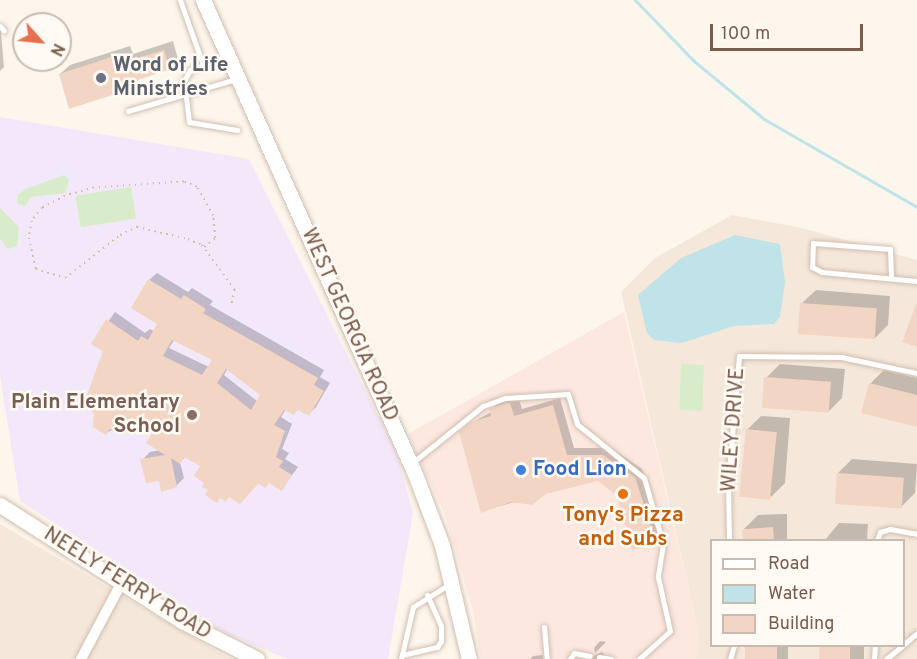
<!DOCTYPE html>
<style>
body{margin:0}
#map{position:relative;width:917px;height:659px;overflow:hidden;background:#fdf6ec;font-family:Overpass,sans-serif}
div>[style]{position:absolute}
.residential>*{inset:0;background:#f5e8da}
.commercial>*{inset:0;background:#fde8e0}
.education>*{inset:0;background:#f3e8fa}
.green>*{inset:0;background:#d8ecc9;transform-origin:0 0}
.water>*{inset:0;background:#bfe3e8}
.shadow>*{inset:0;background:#0003;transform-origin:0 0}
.stream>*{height:3px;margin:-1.5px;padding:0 1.5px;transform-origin:1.5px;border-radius:1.5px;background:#bfe3e8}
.building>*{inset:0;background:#f3d5c3;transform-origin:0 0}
.path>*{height:1.5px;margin-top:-0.75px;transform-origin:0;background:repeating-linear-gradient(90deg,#d9b8a5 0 1.5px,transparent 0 6px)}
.roads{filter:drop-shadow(0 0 2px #d1beb0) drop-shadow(0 0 2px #d1beb0)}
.lane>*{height:5px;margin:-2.5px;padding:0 2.5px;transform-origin:2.5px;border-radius:2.5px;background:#fff}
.street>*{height:10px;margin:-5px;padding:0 5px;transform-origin:5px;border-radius:5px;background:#fff}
.secondary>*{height:15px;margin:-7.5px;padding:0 7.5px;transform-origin:7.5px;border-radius:7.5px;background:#fff}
.dots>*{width:16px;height:16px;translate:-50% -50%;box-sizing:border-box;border:3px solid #fffaf3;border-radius:50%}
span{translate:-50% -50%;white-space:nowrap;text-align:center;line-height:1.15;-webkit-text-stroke:5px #fffaf3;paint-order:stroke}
.worship-label{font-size:21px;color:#5b616d;font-weight:700}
.left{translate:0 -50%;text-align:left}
.street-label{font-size:21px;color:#7a5c4d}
.education-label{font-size:21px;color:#785e54;font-weight:700}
.right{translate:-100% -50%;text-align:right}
.shop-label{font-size:21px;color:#366cbe;font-weight:700}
.food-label{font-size:21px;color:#c56008;font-weight:700}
.legend{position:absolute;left:710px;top:539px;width:195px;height:108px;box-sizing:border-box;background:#fffaf3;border:2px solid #cabbb1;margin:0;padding:8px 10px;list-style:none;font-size:18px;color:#7a5c4d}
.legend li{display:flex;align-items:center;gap:12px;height:30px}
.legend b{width:30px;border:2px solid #cabbb1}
.north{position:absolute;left:12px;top:12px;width:60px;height:60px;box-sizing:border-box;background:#fffaf3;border:2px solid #cabbb1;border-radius:50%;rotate:117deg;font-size:16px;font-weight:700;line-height:24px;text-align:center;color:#7a5c4d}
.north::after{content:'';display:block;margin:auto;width:21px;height:27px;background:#e76f51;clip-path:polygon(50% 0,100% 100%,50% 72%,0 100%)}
.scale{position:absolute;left:710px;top:24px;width:153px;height:27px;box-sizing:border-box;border:3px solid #7a5c4d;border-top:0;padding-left:8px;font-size:18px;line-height:21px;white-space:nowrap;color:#7a5c4d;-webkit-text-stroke:4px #fffaf3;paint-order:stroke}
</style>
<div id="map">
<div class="residential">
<i style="clip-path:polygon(evenodd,732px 215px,802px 228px,917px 260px,917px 659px,695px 659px,699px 634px,621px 292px,655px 258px,732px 215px,712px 540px,904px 540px,904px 646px,712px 646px,712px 540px)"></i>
<i style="clip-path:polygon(0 524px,223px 655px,232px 659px,0 659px)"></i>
</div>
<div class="commercial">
<i style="clip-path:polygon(624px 312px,699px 634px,695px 659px,481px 659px,473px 611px,444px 512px,408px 434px)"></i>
</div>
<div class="education">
<i style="clip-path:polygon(0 117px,249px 159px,397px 454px,413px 513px,388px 659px,287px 659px,222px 631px,20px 501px,0 376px)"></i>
</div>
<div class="green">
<i style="clip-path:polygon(64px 175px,69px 180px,65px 193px,31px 197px,25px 206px,17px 203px,18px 194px,26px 189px)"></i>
<i style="left:131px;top:187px;width:32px;height:56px;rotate:81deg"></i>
<i style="clip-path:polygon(0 208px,19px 227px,17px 246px,8px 249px,0 239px)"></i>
<i style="left:681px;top:364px;width:23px;height:46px;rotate:2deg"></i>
</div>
<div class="water">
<i style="clip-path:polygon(735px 235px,780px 244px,785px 282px,780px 317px,774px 324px,734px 326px,682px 343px,654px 340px,647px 333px,638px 295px,681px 258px)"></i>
</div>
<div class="shadow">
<i style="clip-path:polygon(0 22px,4px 67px,0 71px)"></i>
<i style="clip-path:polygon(173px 41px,178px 59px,169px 68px,140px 78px,131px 88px,60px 74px,70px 65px,130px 46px,133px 54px)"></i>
<i style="clip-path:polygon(evenodd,157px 273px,188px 292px,192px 288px,213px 301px,210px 305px,324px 370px,320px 377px,330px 383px,316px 407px,309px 414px,299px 409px,286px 409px,281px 417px,292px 424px,282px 449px,289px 453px,285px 459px,298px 467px,282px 489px,270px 482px,258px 482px,230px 496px,210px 490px,202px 466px,186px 456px,180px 462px,184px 478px,176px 486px,160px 480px,142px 460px,150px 452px,160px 450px,153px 434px,138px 425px,130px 434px,119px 427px,106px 433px,105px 350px,93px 343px,115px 312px,145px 333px,150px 329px,155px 332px,159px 324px,149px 280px,157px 273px,174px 340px,214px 359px,209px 367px,169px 348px,174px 340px,157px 273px,228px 368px,262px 394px,257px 401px,224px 375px,228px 368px)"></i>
<i style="clip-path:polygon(816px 290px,890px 296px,888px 325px,874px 339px,802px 303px)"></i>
<i style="clip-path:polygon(780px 364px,845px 369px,842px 398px,828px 412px,766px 378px)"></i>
<i style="clip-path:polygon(884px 370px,917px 378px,917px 425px,870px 384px)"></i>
<i style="clip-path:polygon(518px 396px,522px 409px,560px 398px,574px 448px,611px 448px,642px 469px,663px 535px,656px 542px,618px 495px,598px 479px,545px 492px,532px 504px,514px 502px,483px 511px,468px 425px,491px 412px,498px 402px)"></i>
<i style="clip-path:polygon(761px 416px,790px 418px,785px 483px,771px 497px,747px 430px)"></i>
<i style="clip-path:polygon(852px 459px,917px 464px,915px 493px,901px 507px,838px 473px)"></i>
<i style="clip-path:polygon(787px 514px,787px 540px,744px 540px,744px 529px,758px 515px)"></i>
<i style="clip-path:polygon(839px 523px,868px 524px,867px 540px,825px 540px)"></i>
<i style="clip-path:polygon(600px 641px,606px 642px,595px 653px,594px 648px)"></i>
<i style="left:747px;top:646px;width:41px;height:13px"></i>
<i style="left:821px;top:646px;width:43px;height:13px"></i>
<i style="clip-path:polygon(602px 652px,607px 659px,590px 659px,595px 655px)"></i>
<i style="clip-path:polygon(543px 655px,543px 659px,530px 659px,533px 656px)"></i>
</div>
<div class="stream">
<i style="left:635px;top:0;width:85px;rotate:46deg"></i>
<i style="left:694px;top:61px;width:91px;rotate:39.6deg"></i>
<i style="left:764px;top:119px;width:177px;rotate:29.9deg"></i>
</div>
<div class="building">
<i style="clip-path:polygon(164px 50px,170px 69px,129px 83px,131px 89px,69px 109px,59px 74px,121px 54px,124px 62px)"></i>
<i style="clip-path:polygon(evenodd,148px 279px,181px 299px,184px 295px,206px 309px,203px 313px,318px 378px,314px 385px,324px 391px,309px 416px,298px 410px,294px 415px,284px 410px,274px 425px,285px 431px,276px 457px,283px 461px,279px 467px,292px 475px,282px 491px,269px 483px,266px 488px,258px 484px,240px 504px,229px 497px,226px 502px,220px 498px,217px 503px,205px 495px,208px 490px,202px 487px,204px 483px,194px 476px,200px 466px,184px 457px,180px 464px,171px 458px,177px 487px,161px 492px,159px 481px,146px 483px,140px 459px,165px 455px,146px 443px,151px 434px,136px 425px,130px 435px,118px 428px,116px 433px,110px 429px,106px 435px,93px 427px,94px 413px,83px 406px,103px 351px,91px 344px,106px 319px,138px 341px,141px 336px,148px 340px,157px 324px,131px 308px,148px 279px,172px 340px,212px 360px,202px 375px,163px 356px,172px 340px,148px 279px,226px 369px,260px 395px,251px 410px,217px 383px,226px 369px)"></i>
<i style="left:800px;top:303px;width:77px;height:31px;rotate:4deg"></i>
<i style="clip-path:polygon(916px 304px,917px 304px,917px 347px,902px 342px)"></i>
<i style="left:764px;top:377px;width:67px;height:31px;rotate:4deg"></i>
<i style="clip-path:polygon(869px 383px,917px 395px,917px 427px,861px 413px)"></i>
<i style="clip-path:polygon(506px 403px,510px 403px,514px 416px,553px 405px,567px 455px,603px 455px,635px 477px,657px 544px,632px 550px,617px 496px,598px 481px,546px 494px,532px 505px,511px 502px,481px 513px,459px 432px,471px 422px,491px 416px,489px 409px)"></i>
<i style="left:746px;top:429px;width:31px;height:68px;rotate:6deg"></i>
<i style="left:837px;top:473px;width:67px;height:31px;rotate:4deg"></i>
<i style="left:773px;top:527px;width:13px;height:31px;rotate:86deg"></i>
<i style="left:745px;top:645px;width:32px;height:14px"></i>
<i style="left:819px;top:645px;width:31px;height:14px"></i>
</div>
<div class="path">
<i style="left:204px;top:247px;width:14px;rotate:-39deg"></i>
<i style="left:215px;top:238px;width:22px;rotate:-95deg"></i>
<i style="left:213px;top:216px;width:33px;rotate:-119deg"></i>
<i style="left:197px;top:187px;width:14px;rotate:-159deg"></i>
<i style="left:184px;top:182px;width:90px;rotate:176.2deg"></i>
<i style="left:94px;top:188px;width:30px;rotate:165deg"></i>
<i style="left:65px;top:196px;width:26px;rotate:152deg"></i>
<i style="left:42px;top:208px;width:16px;rotate:128deg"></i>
<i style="left:32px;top:221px;width:17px;rotate:100deg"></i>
<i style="left:29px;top:238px;width:32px;rotate:77deg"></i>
<i style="left:36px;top:269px;width:30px;rotate:17deg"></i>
<i style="left:65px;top:278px;width:70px;rotate:-38deg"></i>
<i style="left:120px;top:235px;width:19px;rotate:-25deg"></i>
<i style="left:137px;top:227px;width:52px;rotate:13.2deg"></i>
<i style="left:188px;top:239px;width:15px;rotate:23deg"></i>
<i style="left:202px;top:245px;width:56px;rotate:53.7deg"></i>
<i style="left:235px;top:290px;width:17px;rotate:103deg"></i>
</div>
<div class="roads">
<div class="lane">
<i style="left:180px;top:0;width:69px;rotate:70.5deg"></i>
<i style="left:203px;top:65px;width:26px;rotate:-21deg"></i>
<i style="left:0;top:26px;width:6px;rotate:51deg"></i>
<i style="left:203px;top:65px;width:14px;rotate:159deg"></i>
<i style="left:190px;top:70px;width:13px;rotate:119deg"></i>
<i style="left:184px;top:81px;width:41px;rotate:83deg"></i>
<i style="left:189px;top:122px;width:49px;rotate:9.5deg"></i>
<i style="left:128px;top:111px;width:113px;rotate:-16.5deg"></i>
<i style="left:891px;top:277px;width:28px;rotate:-92deg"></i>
<i style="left:890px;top:249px;width:77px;rotate:-175.5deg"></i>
<i style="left:813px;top:243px;width:24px;rotate:92deg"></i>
<i style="left:812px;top:267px;width:11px;rotate:27deg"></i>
<i style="left:822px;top:272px;width:95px;rotate:5.4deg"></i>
<i style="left:412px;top:463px;width:91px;rotate:-38.8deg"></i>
<i style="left:483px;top:406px;width:23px;rotate:-20deg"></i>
<i style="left:505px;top:398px;width:63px;rotate:-3.6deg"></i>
<i style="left:568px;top:394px;width:31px;rotate:73deg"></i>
<i style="left:577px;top:424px;width:86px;rotate:38.9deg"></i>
<i style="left:644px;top:478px;width:69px;rotate:73.9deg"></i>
<i style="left:663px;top:544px;width:33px;rotate:99deg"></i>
<i style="left:658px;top:577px;width:55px;rotate:77.5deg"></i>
<i style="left:670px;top:631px;width:42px;rotate:137.9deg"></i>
<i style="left:729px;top:540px;width:58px;rotate:-91deg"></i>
<i style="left:728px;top:482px;width:126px;rotate:-85deg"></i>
<i style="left:739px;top:356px;width:102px;rotate:0.6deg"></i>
<i style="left:841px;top:357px;width:78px;rotate:11.9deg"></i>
<i style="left:877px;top:540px;width:9px;rotate:-69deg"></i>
<i style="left:880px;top:532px;width:10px;rotate:-17deg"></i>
<i style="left:890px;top:529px;width:27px;rotate:10deg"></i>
<i style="left:544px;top:627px;width:32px;rotate:85deg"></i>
<i style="left:904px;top:644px;width:17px;rotate:-40deg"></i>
<i style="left:402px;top:655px;width:36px;rotate:-13deg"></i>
<i style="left:437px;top:647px;width:7px;rotate:-56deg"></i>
<i style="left:441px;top:641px;width:15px;rotate:-90deg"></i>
<i style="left:441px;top:626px;width:34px;rotate:-114deg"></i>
<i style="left:599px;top:657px;width:12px;rotate:9deg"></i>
<i style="left:401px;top:659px;width:53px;rotate:-77deg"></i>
<i style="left:413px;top:607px;width:41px;rotate:-32.2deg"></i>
<i style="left:570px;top:659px;width:7px;rotate:-56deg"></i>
<i style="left:574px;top:653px;width:16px;rotate:11deg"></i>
<i style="left:730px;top:659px;width:14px;rotate:-73deg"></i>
<i style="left:874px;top:659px;width:13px;rotate:-86deg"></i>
<i style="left:886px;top:659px;width:21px;rotate:-39deg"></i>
</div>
<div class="street">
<i style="left:81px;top:659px;width:87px;rotate:-62deg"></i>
</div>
<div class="secondary">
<i style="left:203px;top:0;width:519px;rotate:65.9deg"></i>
<i style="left:415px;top:474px;width:76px;rotate:69.2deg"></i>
<i style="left:442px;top:545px;width:117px;rotate:76.7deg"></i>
<i style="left:0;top:505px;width:216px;rotate:32.5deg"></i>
<i style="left:182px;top:621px;width:84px;rotate:26.9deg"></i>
</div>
</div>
<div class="dots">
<i style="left:101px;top:78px;background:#6b7280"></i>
<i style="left:192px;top:415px;background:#8d6e63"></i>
<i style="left:521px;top:470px;background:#3f7fe0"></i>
<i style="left:623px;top:494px;background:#e8710a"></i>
</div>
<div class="worship-label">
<span class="left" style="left:113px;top:78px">Word of Life<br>Ministries</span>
</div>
<div class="street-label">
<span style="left:349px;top:325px;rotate:66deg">WEST GEORGIA ROAD</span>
<span style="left:734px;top:430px;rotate:-86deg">WILEY DRIVE</span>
<span style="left:127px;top:584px;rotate:32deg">NEELY FERRY ROAD</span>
</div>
<div class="education-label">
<span class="right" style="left:180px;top:415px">Plain Elementary<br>School</span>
</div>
<div class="shop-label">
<span class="left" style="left:533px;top:470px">Food Lion</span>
</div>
<div class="food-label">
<span style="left:623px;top:528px">Tony's Pizza<br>and Subs</span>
</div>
<ul class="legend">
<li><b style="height:8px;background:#fff"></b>Road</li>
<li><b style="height:16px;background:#bfe3e8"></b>Water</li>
<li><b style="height:16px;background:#f3d5c3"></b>Building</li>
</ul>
<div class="north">N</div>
<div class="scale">100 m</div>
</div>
